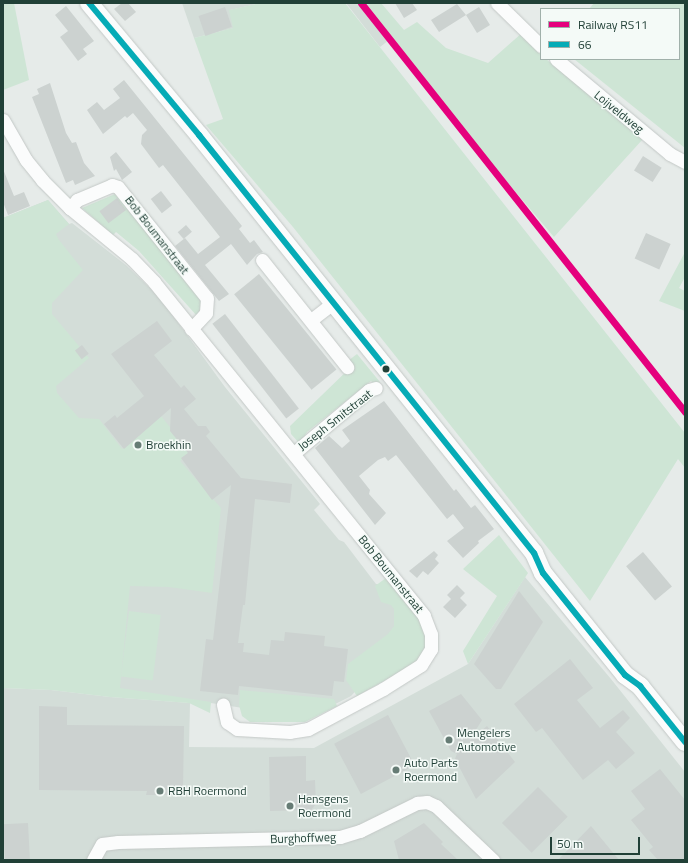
<!DOCTYPE html>
<style>
body{margin:0}
#map{position:relative;width:688px;height:863px;overflow:hidden;background:#e6ebe9;font-family:"Titillium Web",sans-serif}
div>[style]{position:absolute}
.built>*{inset:0;background:#d3ddd8}
.green>*{inset:0;background:#cee5d5;transform-origin:0 0}
.building>*{inset:0;background:#ccd2d0;transform-origin:0 0}
.roads{filter:drop-shadow(0 0 1px #c3c8c6) drop-shadow(0 0 1px #c3c8c6)}
.street>*{height:13px;margin:-6.5px;padding:0 6.5px;transform-origin:6.5px;border-radius:6.5px;background:#fbfcfc}
.secondary>*{height:18px;margin:-9px;padding:0 9px;transform-origin:9px;border-radius:9px;background:#fbfcfc}
.bus-1>*{height:6px;margin:-3px;padding:0 3px;transform-origin:3px;border-radius:3px;background:#05abb6}
.rail-1>*{height:7px;margin:-3.5px;padding:0 3.5px;transform-origin:3.5px;border-radius:3.5px;background:#e5007d}
.dots>*{width:11px;height:11px;translate:-50% -50%;box-sizing:border-box;border:2px solid #f4faf7;border-radius:50%}
span{translate:-50% -50%;white-space:nowrap;text-align:center;line-height:1.15;-webkit-text-stroke:3px #f4faf7;paint-order:stroke}
.street-label{font-size:12px;color:#214037}
.poi-label{font-size:12px;color:#214037}
.left{translate:0 -50%;text-align:left}
.frame{position:absolute;inset:0;border:4px solid #214037;pointer-events:none}
.legend{position:absolute;left:540px;top:8px;width:140px;height:52px;box-sizing:border-box;background:#f4faf7;border:1px solid #a0b0aa;margin:0;padding:5px 7px;list-style:none;font-size:12px;color:#214037}
.legend li{display:flex;align-items:center;gap:8px;height:20px}
.legend b{width:20px;border:1px solid #a0b0aa}
.scale{position:absolute;left:550px;top:837px;width:90px;height:18px;box-sizing:border-box;border:2px solid #214037;border-top:0;padding-left:5px;font-size:12px;line-height:14px;white-space:nowrap;color:#214037;-webkit-text-stroke:3px #f4faf7;paint-order:stroke}
</style>
<div id="map">
<div class="built">
<i style="clip-path:polygon(182px 3px,260px 3px,230px 10px,234px 28px,194px 38px)"></i>
<i style="clip-path:polygon(346px 3px,366px 3px,393px 37px,380px 47px)"></i>
<i style="clip-path:polygon(48px 200px,69px 224px,72px 223px,127px 266px,160px 298px,225px 387px,320px 504px,314px 510px,339px 540px,344px 542px,376px 584px,387px 585px,417px 625px,351px 696px,308px 718px,120px 689px,3px 218px)"></i>
<i style="clip-path:polygon(525px 577px,611px 679px,685px 772px,685px 860px,3px 860px,3px 688px,51px 690px,110px 697px,190px 703px,189px 747px,314px 748px,468px 664px)"></i>
</div>
<div class="green">
<i style="clip-path:polygon(3px 3px,14px 3px,29px 80px,3px 90px)"></i>
<i style="clip-path:polygon(260px 3px,345px 3px,685px 433px,685px 468px,678px 459px,590px 601px,293px 227px,206px 125px,223px 119px,194px 38px,233px 28px,229px 10px)"></i>
<i style="clip-path:polygon(366px 3px,381px 3px,404px 30px,417px 22px,446px 48px,488px 63px,522px 33px,541px 54px,541px 59px,546px 59px,643px 139px,554px 237px,449px 114px)"></i>
<i style="clip-path:polygon(594px 3px,685px 3px,685px 148px,574px 59px,679px 59px,679px 9px,589px 9px)"></i>
<i style="clip-path:polygon(115px 194px,201px 298px,202px 305px,197px 316px,139px 251px,116px 232px,113px 235px,82px 208px)"></i>
<i style="clip-path:polygon(48px 200px,69px 224px,56px 234px,59px 240px,83px 270px,52px 303px,52px 314px,89px 358px,56px 386px,57px 393px,79px 418px,99px 419px,122px 449px,161px 416px,191px 453px,180px 461px,221px 508px,212px 593px,169px 587px,130px 586px,120px 688px,211px 702px,210px 713px,189px 703px,110px 697px,51px 690px,3px 688px,3px 218px)"></i>
<i style="clip-path:polygon(685px 252px,685px 277px,679px 288px,685px 291px,685px 311px,659px 301px)"></i>
<i style="clip-path:polygon(357px 354px,380px 382px,376px 386px,371px 381px,307px 432px,300px 444px,291px 434px,290px 426px,353px 365px,349px 360px)"></i>
<i style="clip-path:polygon(499px 535px,528px 573px,468px 664px,463px 651px,497px 596px,463px 569px)"></i>
<i style="clip-path:polygon(386px 578px,418px 618px,425px 632px,426px 645px,418px 662px,357px 696px,346px 680px,348px 664px,388px 634px,394px 626px,394px 609px,391px 605px,381px 602px,375px 586px)"></i>
<i style="left:129px;top:611px;width:32px;height:66px;rotate:7deg"></i>
<i style="clip-path:polygon(240px 690px,334px 699px,337px 706px,305px 722px,250px 722px,242px 716px,239px 705px)"></i>
</div>
<div class="building">
<i style="clip-path:polygon(122px 3px,128px 3px,136px 12px,125px 21px,114px 9px)"></i>
<i style="clip-path:polygon(395px 3px,412px 3px,417px 10px,404px 18px)"></i>
<i style="clip-path:polygon(457px 4px,466px 15px,479px 7px,490px 25px,477px 33px,466px 15px,439px 32px,431px 20px)"></i>
<i style="clip-path:polygon(66px 6px,94px 41px,83px 49px,87px 54px,78px 61px,60px 37px,68px 31px,55px 15px)"></i>
<i style="left:225px;top:7px;width:21px;height:28px;rotate:71deg"></i>
<i style="clip-path:polygon(124px 80px,242px 226px,239px 229px,250px 243px,254px 240px,263px 252px,257px 254px,247px 265px,231px 244px,205px 265px,229px 294px,219px 301px,175px 246px,185px 238px,198px 254px,220px 237px,163px 165px,159px 168px,141px 144px,142px 135px,147px 130px,133px 113px,127px 118px,125px 116px,103px 134px,87px 110px,97px 102px,104px 110px,120px 98px,113px 89px)"></i>
<i style="clip-path:polygon(50px 83px,66px 133px,72px 143px,76px 142px,84px 163px,95px 176px,75px 185px,73px 180px,66px 183px,32px 97px,39px 94px,37px 89px)"></i>
<i style="clip-path:polygon(116px 152px,132px 172px,122px 180px,116px 169px,114px 171px,110px 157px)"></i>
<i style="left:643px;top:156px;width:22px;height:17px;rotate:32deg"></i>
<i style="clip-path:polygon(3px 169px,14px 196px,24px 192px,30px 206px,8px 215px,3px 202px)"></i>
<i style="left:161px;top:191px;width:18px;height:13px;rotate:52deg"></i>
<i style="left:117px;top:198px;width:15px;height:22px;rotate:53deg"></i>
<i style="left:186px;top:225px;width:9px;height:11px;rotate:49deg"></i>
<i style="left:646px;top:233px;width:27px;height:28px;rotate:24deg"></i>
<i style="left:259px;top:274px;width:123px;height:32px;rotate:51deg"></i>
<i style="left:225px;top:314px;width:120px;height:16px;rotate:52deg"></i>
<i style="clip-path:polygon(157px 321px,172px 341px,154px 355px,181px 388px,184px 385px,196px 399px,184px 409px,198px 426px,206px 426px,210px 432px,206px 436px,241px 478px,292px 484px,290px 503px,255px 499px,245px 605px,243px 605px,238px 643px,244px 643px,243px 652px,269px 655px,271px 640px,284px 641px,285px 632px,325px 636px,324px 646px,348px 649px,344px 682px,334px 681px,332px 696px,239px 686px,238px 695px,200px 691px,206px 639px,213px 640px,231px 485px,212px 500px,181px 458px,188px 453px,170px 431px,171px 408px,124px 449px,104px 424px,115px 415px,117px 418px,144px 396px,111px 354px)"></i>
<i style="left:82px;top:345px;width:11px;height:9px;rotate:52deg"></i>
<i style="clip-path:polygon(384px 401px,454px 491px,456px 489px,471px 508px,475px 505px,494px 529px,478px 541px,479px 543px,463px 558px,447px 541px,464px 528px,453px 514px,447px 519px,396px 455px,388px 461px,385px 457px,378px 460px,359px 476px,370px 490px,369px 494px,386px 513px,375px 525px,315px 448px,329px 436px,342px 448px,350px 441px,342px 430px)"></i>
<i style="clip-path:polygon(434px 551px,438px 555px,435px 559px,439px 563px,428px 575px,423px 571px,417px 578px,409px 571px)"></i>
<i style="left:643px;top:552px;width:45px;height:22px;rotate:50deg"></i>
<i style="clip-path:polygon(457px 585px,465px 593px,460px 598px,467px 605px,455px 618px,443px 607px,451px 599px,447px 595px)"></i>
<i style="clip-path:polygon(519px 591px,543px 622px,501px 689px,496px 689px,474px 664px)"></i>
<i style="clip-path:polygon(570px 659px,593px 688px,577px 700px,600px 728px,623px 710px,630px 718px,616px 732px,635px 753px,616px 769px,608px 760px,583px 780px,542px 728px,536px 732px,514px 704px)"></i>
<i style="clip-path:polygon(461px 694px,482px 720px,469px 741px,487px 726px,515px 762px,476px 799px,455px 759px,457px 754px,451px 751px,429px 711px)"></i>
<i style="clip-path:polygon(39px 706px,67px 707px,67px 725px,184px 726px,183px 791px,174px 791px,174px 795px,146px 795px,147px 791px,39px 790px)"></i>
<i style="left:388px;top:715px;width:57px;height:61px;rotate:62deg"></i>
<i style="clip-path:polygon(306px 756px,306px 781px,315px 780px,316px 804px,311px 810px,270px 811px,269px 757px)"></i>
<i style="clip-path:polygon(660px 769px,685px 800px,685px 860px,658px 860px,649px 850px,653px 847px,631px 820px,645px 809px,631px 791px)"></i>
<i style="left:538px;top:787px;width:42px;height:51px;rotate:45deg"></i>
<i style="left:28px;top:823px;width:37px;height:25px;rotate:87deg"></i>
<i style="clip-path:polygon(424px 823px,443px 842px,441px 844px,458px 860px,399px 860px,394px 841px)"></i>
<i style="clip-path:polygon(591px 826px,619px 860px,558px 860px)"></i>
</div>
<div class="roads">
<div class="street">
<i style="left:497px;top:3px;width:62px;rotate:44.3deg"></i>
<i style="left:556px;top:59px;width:148px;rotate:39.8deg"></i>
<i style="left:670px;top:154px;width:17px;rotate:28deg"></i>
<i style="left:3px;top:120px;width:46px;rotate:60.1deg"></i>
<i style="left:26px;top:160px;width:26px;rotate:51deg"></i>
<i style="left:42px;top:180px;width:40px;rotate:45deg"></i>
<i style="left:70px;top:208px;width:80px;rotate:39.4deg"></i>
<i style="left:132px;top:259px;width:32px;rotate:46deg"></i>
<i style="left:154px;top:282px;width:429px;rotate:51deg"></i>
<i style="left:424px;top:616px;width:19px;rotate:69deg"></i>
<i style="left:431px;top:634px;width:15px;rotate:90deg"></i>
<i style="left:431px;top:649px;width:19px;rotate:122deg"></i>
<i style="left:421px;top:665px;width:45px;rotate:147.7deg"></i>
<i style="left:383px;top:689px;width:85px;rotate:151.9deg"></i>
<i style="left:308px;top:729px;width:18px;rotate:171deg"></i>
<i style="left:290px;top:732px;width:53px;rotate:-176.8deg"></i>
<i style="left:237px;top:729px;width:12px;rotate:-145deg"></i>
<i style="left:227px;top:722px;width:18px;rotate:-103deg"></i>
<i style="left:70px;top:208px;width:11px;rotate:-49deg"></i>
<i style="left:77px;top:200px;width:38px;rotate:-23deg"></i>
<i style="left:112px;top:185px;width:6px;rotate:18deg"></i>
<i style="left:118px;top:187px;width:142px;rotate:51.3deg"></i>
<i style="left:207px;top:298px;width:15px;rotate:94deg"></i>
<i style="left:206px;top:313px;width:22px;rotate:133deg"></i>
<i style="left:262px;top:260px;width:137px;rotate:51.5deg"></i>
<i style="left:311px;top:320px;width:28px;rotate:-38deg"></i>
<i style="left:294px;top:453px;width:98px;rotate:-40deg"></i>
<i style="left:369px;top:390px;width:7px;rotate:-16deg"></i>
<i style="left:93px;top:860px;width:18px;rotate:-61deg"></i>
<i style="left:102px;top:844px;width:16px;rotate:-7deg"></i>
<i style="left:118px;top:842px;width:222px;rotate:-1.3deg"></i>
<i style="left:340px;top:837px;width:21px;rotate:-17deg"></i>
<i style="left:360px;top:831px;width:64px;rotate:-26.2deg"></i>
<i style="left:417px;top:803px;width:10px;rotate:-6deg"></i>
<i style="left:427px;top:802px;width:10px;rotate:24deg"></i>
<i style="left:436px;top:806px;width:79px;rotate:43.5deg"></i>
</div>
<div class="secondary">
<i style="left:89px;top:3px;width:172px;rotate:50.2deg"></i>
<i style="left:199px;top:135px;width:536px;rotate:51.29deg"></i>
<i style="left:534px;top:553px;width:22px;rotate:66deg"></i>
<i style="left:543px;top:573px;width:131px;rotate:51.2deg"></i>
<i style="left:625px;top:675px;width:19px;rotate:36deg"></i>
<i style="left:640px;top:686px;width:72px;rotate:51.2deg"></i>
</div>
</div>
<div class="bus-1">
<i style="left:89px;top:3px;width:172px;rotate:50.2deg"></i>
<i style="left:199px;top:135px;width:536px;rotate:51.29deg"></i>
<i style="left:534px;top:553px;width:22px;rotate:66deg"></i>
<i style="left:543px;top:573px;width:131px;rotate:51.2deg"></i>
<i style="left:625px;top:675px;width:19px;rotate:36deg"></i>
<i style="left:640px;top:686px;width:72px;rotate:51.2deg"></i>
</div>
<div class="rail-1">
<i style="left:361px;top:3px;width:522px;rotate:51.61deg"></i>
</div>
<div class="dots">
<i style="left:386px;top:369px;background:#214037"></i>
<i style="left:138px;top:445px;background:#667c75"></i>
<i style="left:449px;top:740px;background:#667c75"></i>
<i style="left:396px;top:770px;background:#667c75"></i>
<i style="left:160px;top:791px;background:#667c75"></i>
<i style="left:290px;top:806px;background:#667c75"></i>
</div>
<div class="street-label">
<span style="left:619px;top:112px;rotate:39deg">Loijveldweg</span>
<span style="left:157px;top:235px;rotate:52deg">Bob Boumanstraat</span>
<span style="left:335px;top:420px;rotate:-38deg">Joseph Smitstraat</span>
<span style="left:391px;top:574px;rotate:51deg">Bob Boumanstraat</span>
<span style="left:303px;top:838px;rotate:-2deg">Burghoffweg</span>
</div>
<div class="poi-label">
<span class="left" style="left:146px;top:445px">Broekhin</span>
<span class="left" style="left:457px;top:740px">Mengelers<br>Automotive</span>
<span class="left" style="left:404px;top:770px">Auto Parts<br>Roermond</span>
<span class="left" style="left:168px;top:791px">RBH Roermond</span>
<span class="left" style="left:298px;top:806px">Hensgens<br>Roermond</span>
</div>
<div class="frame"></div>
<ul class="legend">
<li><b style="height:5px;background:#e5007d"></b>Railway RS11</li>
<li><b style="height:5px;background:#05abb6"></b>66</li>
</ul>
<div class="scale">50 m</div>
</div>
